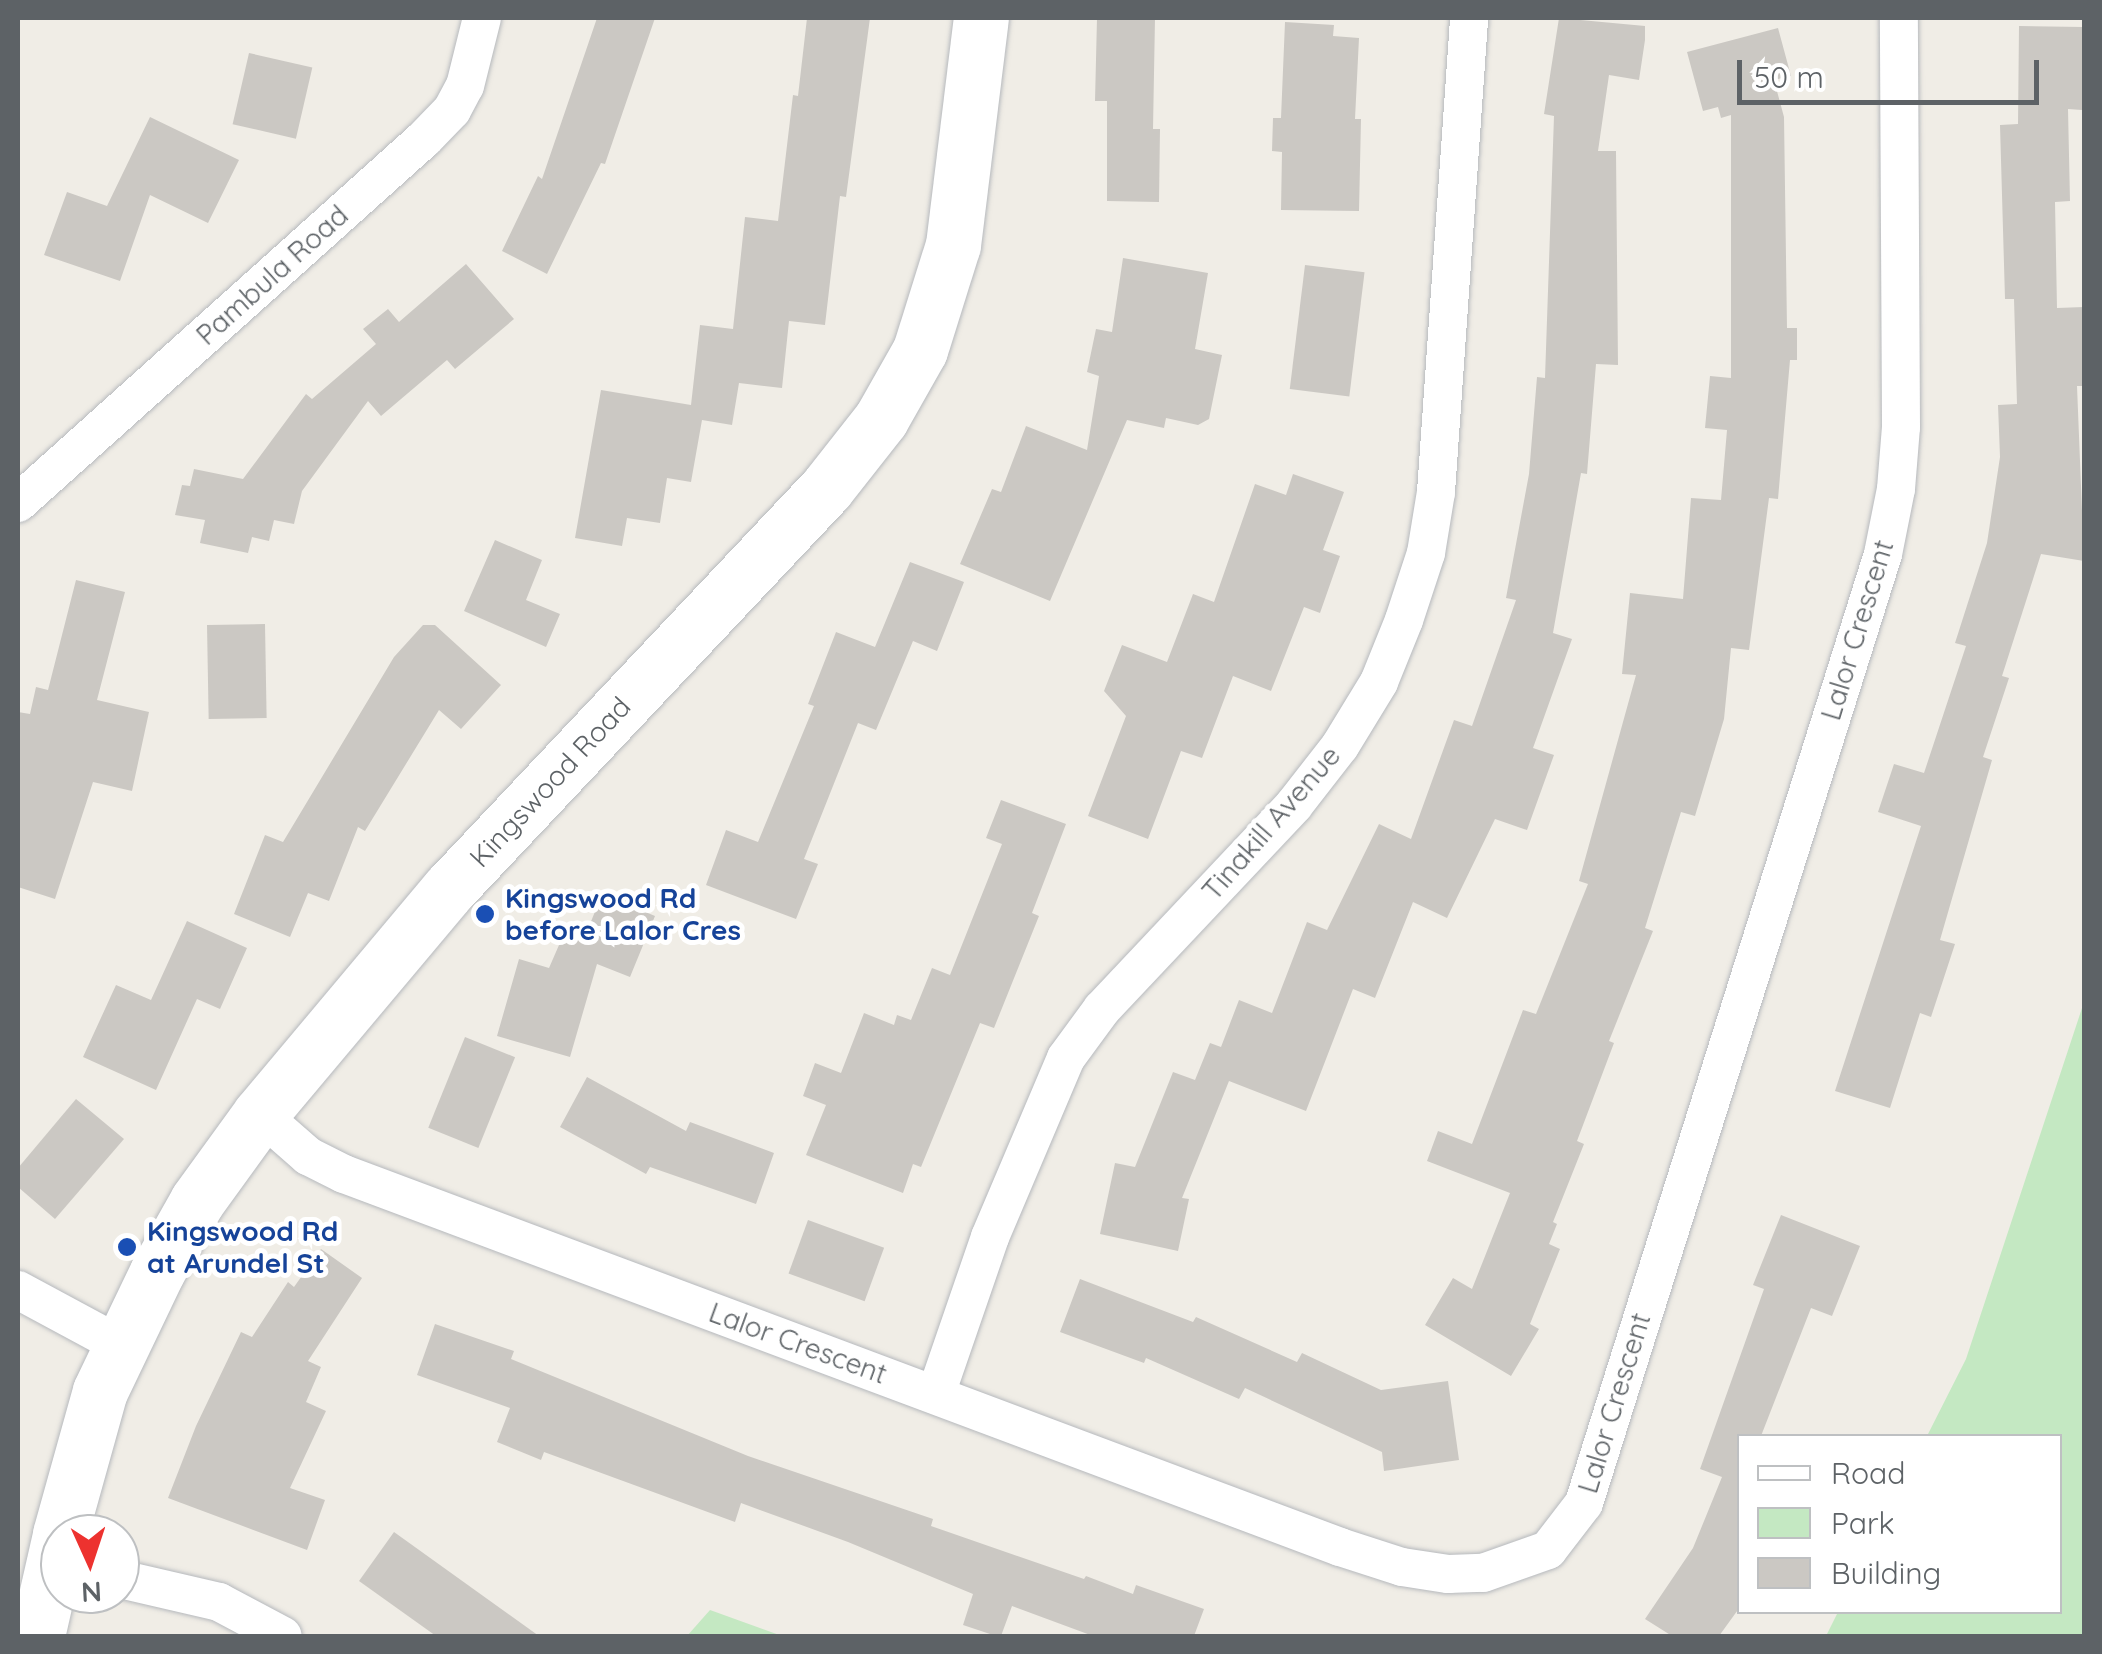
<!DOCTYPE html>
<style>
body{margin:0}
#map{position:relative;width:2102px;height:1654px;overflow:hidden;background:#f0ede6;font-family:Quicksand,sans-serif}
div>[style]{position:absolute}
.green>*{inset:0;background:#c4e8c2}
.building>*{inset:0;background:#cbc8c3;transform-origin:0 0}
.roads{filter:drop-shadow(0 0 2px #b6b9bd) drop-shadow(0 0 2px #b6b9bd)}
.street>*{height:38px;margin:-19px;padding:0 19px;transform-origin:19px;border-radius:19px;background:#fff}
.secondary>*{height:55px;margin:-27.5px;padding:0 27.5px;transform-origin:27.5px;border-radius:27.5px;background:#fff}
.dots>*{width:28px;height:28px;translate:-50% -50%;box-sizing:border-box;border:5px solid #fff;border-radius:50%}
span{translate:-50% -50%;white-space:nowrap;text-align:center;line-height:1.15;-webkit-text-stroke:10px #fff;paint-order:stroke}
.street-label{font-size:28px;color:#5d6266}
.transit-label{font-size:28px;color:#164399;font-weight:700}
.left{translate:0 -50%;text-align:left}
.frame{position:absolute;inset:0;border:20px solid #5d6266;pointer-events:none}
.legend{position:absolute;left:1737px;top:1434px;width:325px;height:180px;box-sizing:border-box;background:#fff;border:2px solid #bec0c2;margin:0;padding:12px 18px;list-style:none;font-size:30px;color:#5d6266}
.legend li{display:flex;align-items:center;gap:20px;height:50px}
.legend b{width:50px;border:2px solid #bec0c2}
.north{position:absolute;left:40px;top:1514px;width:100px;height:100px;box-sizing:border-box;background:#fff;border:2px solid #bec0c2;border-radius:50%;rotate:177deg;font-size:28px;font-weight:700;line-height:40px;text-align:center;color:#5d6266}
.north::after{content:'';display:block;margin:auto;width:35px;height:45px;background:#ed322f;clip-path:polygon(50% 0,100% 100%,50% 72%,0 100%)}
.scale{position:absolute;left:1737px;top:60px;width:302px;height:45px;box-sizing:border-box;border:5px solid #5d6266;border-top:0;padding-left:12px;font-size:30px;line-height:35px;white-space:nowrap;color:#5d6266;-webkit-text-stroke:8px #fff;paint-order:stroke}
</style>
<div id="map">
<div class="green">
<i style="clip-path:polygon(2084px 1002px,2084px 1636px,1826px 1636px,1838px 1612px,2060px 1612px,2060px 1436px,1927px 1436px,1966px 1359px)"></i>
<i style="clip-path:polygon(710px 1610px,782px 1636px,687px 1636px)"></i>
</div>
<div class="building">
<i style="clip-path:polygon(597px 18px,655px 18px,605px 164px,601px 163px,547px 274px,502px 251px,538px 176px,542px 179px)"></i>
<i style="clip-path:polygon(807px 18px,870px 18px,846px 197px,840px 196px,825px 325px,789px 321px,782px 388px,739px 383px,732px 425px,702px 420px,691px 482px,667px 478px,660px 523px,627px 518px,622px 546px,575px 538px,601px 390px,691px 405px,700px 325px,733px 329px,745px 217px,778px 221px,793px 95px,798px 96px)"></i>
<i style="clip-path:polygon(1097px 18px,1155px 18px,1153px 129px,1160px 129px,1159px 202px,1107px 201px,1107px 101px,1095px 101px)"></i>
<i style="clip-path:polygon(1559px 18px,1645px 26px,1645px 40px,1639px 80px,1609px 75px,1598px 151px,1616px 151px,1618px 365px,1596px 364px,1587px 474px,1581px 473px,1553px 633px,1572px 639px,1533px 748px,1554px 755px,1527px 830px,1495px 819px,1447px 918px,1413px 902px,1375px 998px,1353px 989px,1306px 1111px,1229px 1081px,1182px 1198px,1189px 1199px,1178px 1251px,1100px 1234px,1115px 1163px,1135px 1167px,1173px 1072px,1195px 1080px,1210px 1043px,1221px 1047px,1239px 1000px,1272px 1013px,1307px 922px,1327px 930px,1379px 824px,1411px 839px,1454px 720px,1472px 726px,1516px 600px,1506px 598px,1529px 474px,1537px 377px,1545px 378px,1554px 116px,1544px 114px)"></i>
<i style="clip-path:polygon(1285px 22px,1334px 25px,1333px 36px,1359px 38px,1355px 119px,1361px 119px,1359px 211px,1281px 210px,1282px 152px,1272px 151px,1273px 118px,1281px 118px)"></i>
<i style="clip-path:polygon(2019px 26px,2083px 27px,2082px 110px,2068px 109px,2070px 201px,2055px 202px,2057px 308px,2084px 307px,2084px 386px,2077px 386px,2084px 561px,2041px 554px,2002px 676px,2009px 678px,1983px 757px,1992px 760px,1940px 940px,1955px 944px,1931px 1017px,1920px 1013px,1890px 1108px,1835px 1091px,1921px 826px,1878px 812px,1894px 764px,1924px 773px,1966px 646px,1955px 643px,1987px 543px,2000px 457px,1998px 405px,2017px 404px,2014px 299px,2005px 299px,2000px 125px,2018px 124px)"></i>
<i style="clip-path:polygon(1778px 28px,1791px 76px,1774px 80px,1784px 117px,1787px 328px,1797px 328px,1797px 360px,1790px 360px,1778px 499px,1769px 498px,1749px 650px,1731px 648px,1724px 719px,1695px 816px,1681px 812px,1645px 928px,1653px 931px,1609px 1041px,1614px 1043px,1577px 1141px,1584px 1144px,1553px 1222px,1557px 1224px,1549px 1244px,1560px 1249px,1530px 1324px,1539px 1329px,1511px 1376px,1425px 1325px,1453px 1278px,1472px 1289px,1510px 1193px,1427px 1161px,1438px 1131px,1472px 1144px,1523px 1010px,1536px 1014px,1588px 884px,1579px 881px,1636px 675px,1622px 674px,1630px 593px,1683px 599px,1691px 498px,1721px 500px,1727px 430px,1705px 428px,1710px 376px,1731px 378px,1731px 115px,1721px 118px,1718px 107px,1703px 111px,1687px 52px)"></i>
<i style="left:249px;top:53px;width:65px;height:73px;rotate:13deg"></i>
<i style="clip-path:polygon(150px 117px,239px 160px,208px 223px,150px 195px,120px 281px,44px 255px,67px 192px,107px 206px)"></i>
<i style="clip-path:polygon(1123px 258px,1208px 273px,1195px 349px,1222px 355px,1209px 419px,1198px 425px,1166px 418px,1164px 428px,1127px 420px,1050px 601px,960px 564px,992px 489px,1001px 492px,1026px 426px,1087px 450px,1099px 376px,1087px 372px,1096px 329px,1112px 332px)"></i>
<i style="clip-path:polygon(466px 264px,514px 319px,455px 369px,447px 360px,381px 416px,368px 401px,302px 491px,294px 524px,274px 520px,269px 541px,252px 537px,248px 553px,200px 543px,205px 520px,175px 515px,182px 485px,190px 486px,194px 469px,243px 479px,306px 394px,312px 399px,376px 344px,363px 329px,388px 309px,399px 322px)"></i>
<i style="left:1305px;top:265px;width:60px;height:125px;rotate:7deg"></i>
<i style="clip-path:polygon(1293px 474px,1344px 492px,1323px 550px,1340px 556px,1320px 613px,1304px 607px,1271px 691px,1233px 676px,1202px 758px,1181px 751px,1148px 839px,1088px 816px,1126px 716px,1104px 691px,1122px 645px,1167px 662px,1193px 594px,1214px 602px,1255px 484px,1286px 495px)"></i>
<i style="clip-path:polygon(495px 540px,542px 560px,526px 600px,560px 614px,546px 647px,464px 611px)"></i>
<i style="clip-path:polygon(910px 562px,964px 582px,937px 651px,913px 641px,876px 730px,858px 723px,804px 859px,818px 864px,796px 919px,706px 885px,726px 830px,758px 842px,814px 706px,808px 704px,836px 632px,875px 647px)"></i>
<i style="clip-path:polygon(76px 580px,125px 592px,97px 700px,149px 712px,132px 791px,93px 782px,55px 899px,18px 887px,18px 712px,30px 714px,36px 687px,48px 690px)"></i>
<i style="left:265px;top:624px;width:94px;height:58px;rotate:89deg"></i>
<i style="clip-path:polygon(423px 625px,435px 625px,501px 685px,461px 729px,439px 710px,365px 831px,358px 827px,329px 901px,308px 893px,290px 937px,234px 914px,265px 835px,283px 842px,394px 657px)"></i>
<i style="clip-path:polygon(1001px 800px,1066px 824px,1032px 913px,1039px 916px,994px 1028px,980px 1023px,921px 1167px,913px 1164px,903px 1193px,806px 1155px,826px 1105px,803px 1096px,815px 1063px,841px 1073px,864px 1013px,894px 1025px,897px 1015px,911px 1020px,932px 968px,950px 975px,1002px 844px,986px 838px)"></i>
<i style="clip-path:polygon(602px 894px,655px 916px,630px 977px,597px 964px,570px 1057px,497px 1036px,519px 959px,549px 968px,569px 922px,588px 929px)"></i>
<i style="clip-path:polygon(187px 921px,247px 948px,220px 1009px,197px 999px,156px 1090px,83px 1057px,116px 985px,151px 1000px)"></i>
<i style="left:465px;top:1037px;width:54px;height:98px;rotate:22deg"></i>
<i style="clip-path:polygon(587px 1077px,686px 1131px,690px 1122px,774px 1153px,756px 1204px,650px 1167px,646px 1174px,560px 1127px)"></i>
<i style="clip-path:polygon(76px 1099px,124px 1139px,55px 1219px,18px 1187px,18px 1168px)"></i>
<i style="clip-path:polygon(1781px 1215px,1860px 1246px,1832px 1316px,1811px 1308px,1761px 1436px,1740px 1436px,1740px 1607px,1719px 1636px,1672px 1636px,1645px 1619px,1693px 1548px,1722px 1477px,1700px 1469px,1764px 1289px,1753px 1285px)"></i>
<i style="left:808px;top:1220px;width:81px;height:57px;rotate:20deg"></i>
<i style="clip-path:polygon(321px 1249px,362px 1278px,308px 1361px,321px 1367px,306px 1402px,326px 1411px,290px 1488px,325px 1500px,307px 1550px,168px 1498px,196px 1426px,241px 1332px,252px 1337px,288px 1282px,294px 1287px)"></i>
<i style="clip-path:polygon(1080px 1279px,1193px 1322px,1196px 1317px,1297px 1362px,1302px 1353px,1381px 1390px,1448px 1381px,1459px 1460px,1384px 1471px,1382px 1452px,1245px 1388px,1239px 1399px,1146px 1358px,1144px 1363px,1060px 1332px)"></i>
<i style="clip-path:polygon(435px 1324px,514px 1351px,511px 1359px,748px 1456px,933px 1519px,931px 1526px,1084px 1579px,1086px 1576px,1133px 1594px,1136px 1585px,1204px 1609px,1194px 1636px,1093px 1636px,1012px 1606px,1001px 1636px,996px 1636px,963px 1625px,973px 1594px,848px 1542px,741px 1503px,735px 1522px,544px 1452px,541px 1460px,497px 1442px,510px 1408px,417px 1375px)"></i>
<i style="clip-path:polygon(394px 1532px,539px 1636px,436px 1636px,359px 1581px)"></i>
</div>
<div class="roads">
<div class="street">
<i style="left:18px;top:503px;width:545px;rotate:-41.88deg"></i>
<i style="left:424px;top:139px;width:40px;rotate:-46deg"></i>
<i style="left:452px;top:110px;width:27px;rotate:-62deg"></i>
<i style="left:465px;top:86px;width:70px;rotate:-76deg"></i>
<i style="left:260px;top:1114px;width:64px;rotate:41.2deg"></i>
<i style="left:308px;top:1156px;width:40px;rotate:26.6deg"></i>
<i style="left:344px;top:1174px;width:1064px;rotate:20.53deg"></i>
<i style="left:1340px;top:1547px;width:65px;rotate:17.9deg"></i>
<i style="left:1402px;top:1567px;width:47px;rotate:8.7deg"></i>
<i style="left:1448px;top:1574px;width:35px;rotate:-2deg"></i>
<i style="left:1483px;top:1573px;width:69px;rotate:-19.5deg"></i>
<i style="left:1548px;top:1550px;width:59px;rotate:-52.5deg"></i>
<i style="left:1584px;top:1503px;width:995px;rotate:-72.51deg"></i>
<i style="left:1883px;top:554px;width:66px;rotate:-78.7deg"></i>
<i style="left:1896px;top:489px;width:62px;rotate:-85.4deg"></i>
<i style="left:1901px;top:427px;width:409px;rotate:-90.3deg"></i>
<i style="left:18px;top:1290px;width:118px;rotate:28.3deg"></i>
<i style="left:936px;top:1394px;width:166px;rotate:-71deg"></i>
<i style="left:990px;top:1237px;width:194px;rotate:-67deg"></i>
<i style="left:1066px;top:1058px;width:61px;rotate:-53.7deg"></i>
<i style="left:1102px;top:1009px;width:280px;rotate:-46.7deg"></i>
<i style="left:1294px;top:805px;width:75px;rotate:-52.1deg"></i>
<i style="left:1340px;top:746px;width:75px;rotate:-58.6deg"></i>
<i style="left:1379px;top:682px;width:67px;rotate:-68deg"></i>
<i style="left:1404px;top:620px;width:71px;rotate:-71.8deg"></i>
<i style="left:1426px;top:553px;width:62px;rotate:-80.7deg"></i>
<i style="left:1436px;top:492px;width:475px;rotate:-86deg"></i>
<i style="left:120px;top:1579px;width:102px;rotate:13.1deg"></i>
<i style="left:219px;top:1602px;width:72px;rotate:28deg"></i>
</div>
<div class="secondary">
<i style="left:60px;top:1534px;width:148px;rotate:-74.4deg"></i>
<i style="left:100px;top:1391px;width:132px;rotate:-64.4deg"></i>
<i style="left:157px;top:1272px;width:81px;rotate:-60.6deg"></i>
<i style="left:197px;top:1201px;width:107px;rotate:-54.1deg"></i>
<i style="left:260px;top:1114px;width:294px;rotate:-50deg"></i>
<i style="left:449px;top:889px;width:550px;rotate:-46.7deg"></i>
<i style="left:826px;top:489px;width:89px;rotate:-51.8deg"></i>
<i style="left:881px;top:419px;width:79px;rotate:-60.5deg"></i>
<i style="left:920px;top:350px;width:110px;rotate:-72.6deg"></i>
<i style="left:953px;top:245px;width:229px;rotate:-83deg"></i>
<i style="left:37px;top:1636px;width:104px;rotate:-77.2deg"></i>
</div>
</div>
<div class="dots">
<i style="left:485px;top:914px;background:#1a4fb4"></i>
<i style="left:127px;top:1247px;background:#1a4fb4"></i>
</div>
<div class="street-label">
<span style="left:272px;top:275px;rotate:-42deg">Pambula Road</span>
<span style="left:1857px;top:630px;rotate:-73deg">Lalor Crescent</span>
<span style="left:550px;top:782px;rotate:-47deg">Kingswood Road</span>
<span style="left:1271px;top:823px;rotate:-49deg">Tinakill Avenue</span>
<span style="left:798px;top:1343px;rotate:20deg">Lalor Crescent</span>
<span style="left:1614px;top:1403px;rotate:-73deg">Lalor Crescent</span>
</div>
<div class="transit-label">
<span class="left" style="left:505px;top:914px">Kingswood Rd<br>before Lalor Cres</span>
<span class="left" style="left:147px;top:1247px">Kingswood Rd<br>at Arundel St</span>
</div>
<div class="frame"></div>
<ul class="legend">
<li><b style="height:12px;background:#fff"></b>Road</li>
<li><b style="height:28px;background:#c4e8c2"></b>Park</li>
<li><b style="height:28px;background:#cbc8c3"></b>Building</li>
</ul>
<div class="north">N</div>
<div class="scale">50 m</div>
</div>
